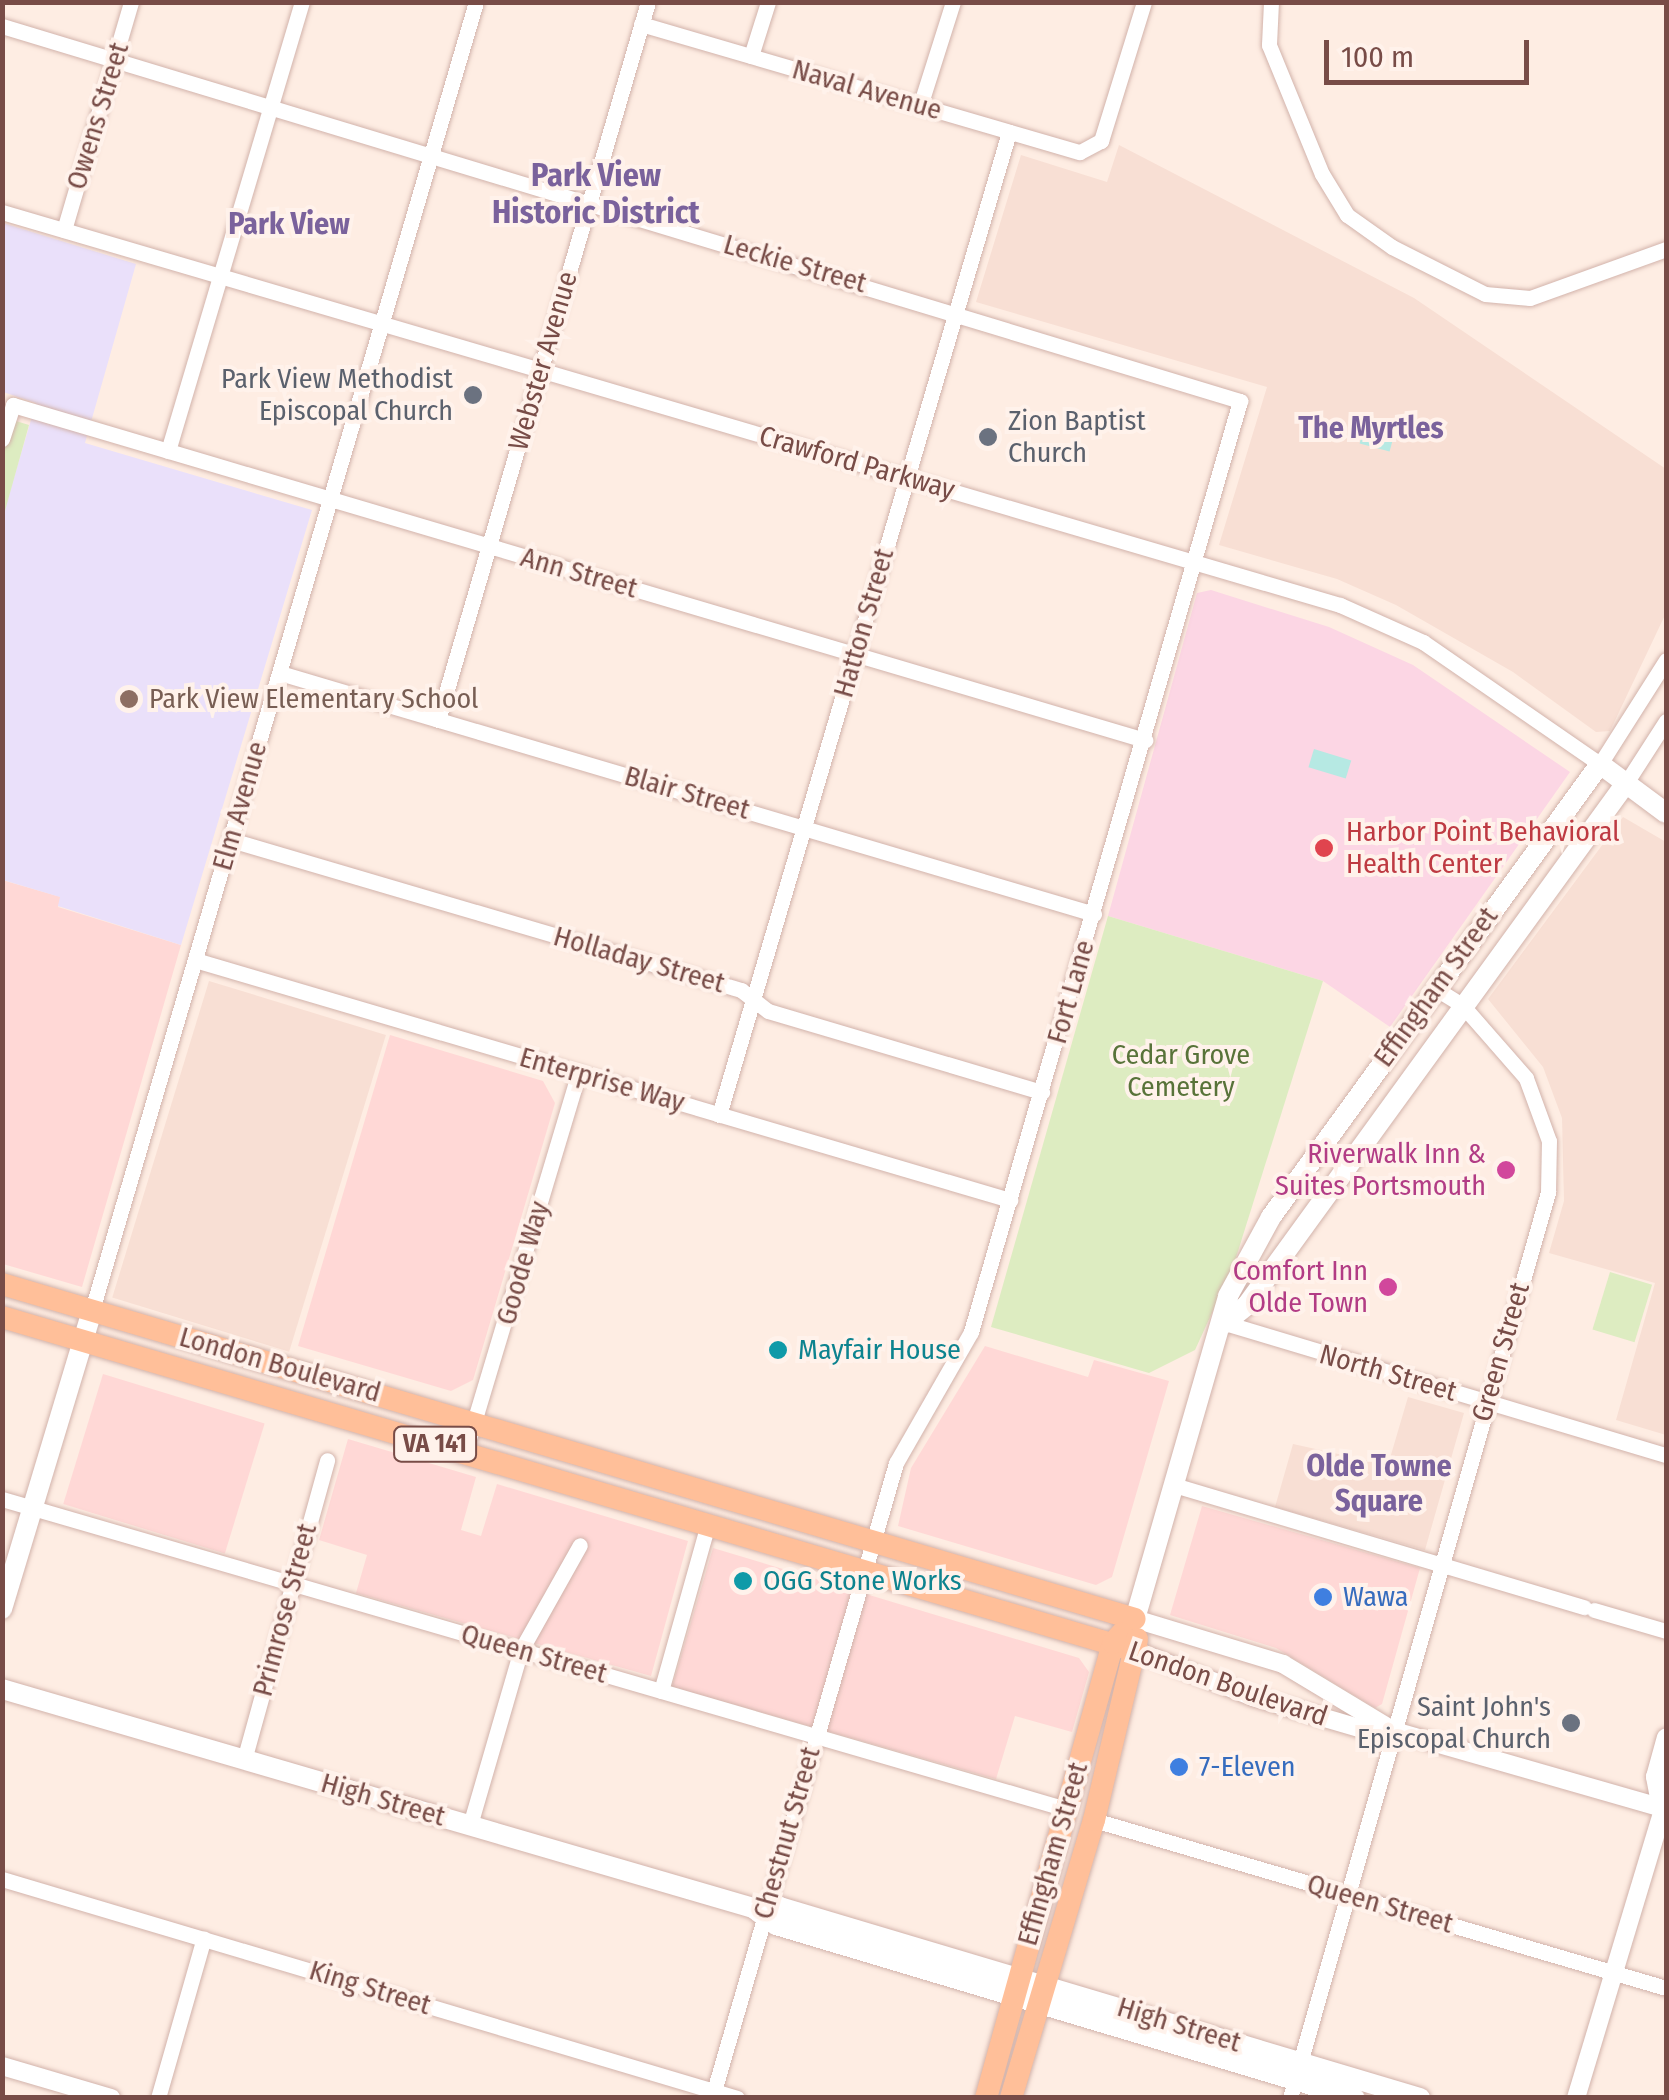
<!DOCTYPE html>
<style>
body{margin:0}
#map{position:relative;width:1669px;height:2100px;overflow:hidden;background:#feede3;font-family:"Fira Sans Condensed",sans-serif}
div>[style]{position:absolute}
.residential>*{inset:0;background:#f8dfd4;transform-origin:0 0}
.commercial>*{inset:0;background:#ffd8d6;transform-origin:0 0}
.education>*{inset:0;background:#eae0fa}
.medical>*{inset:0;background:#fcd6e4}
.green>*{inset:0;background:#ddecc1;transform-origin:0 0}
.water>*{inset:0;background:#b6e9e3;transform-origin:0 0}
.roads{filter:drop-shadow(0 0 2px #d2b3ab) drop-shadow(0 0 2px #d2b3ab)}
.minor>*{height:15px;margin:-7.5px;padding:0 7.5px;transform-origin:7.5px;border-radius:7.5px;background:#fff}
.tertiary>*{height:18px;margin:-9px;padding:0 9px;transform-origin:9px;border-radius:9px;background:#fff}
.secondary>*{height:20px;margin:-10px;padding:0 10px;transform-origin:10px;border-radius:10px;background:#fff}
.primary>*{height:22px;margin:-11px;padding:0 11px;transform-origin:11px;border-radius:11px;background:#ffbf99}
.dots>*{width:28px;height:28px;translate:-50% -50%;box-sizing:border-box;border:5px solid #fff2eb;border-radius:50%}
span{translate:-50% -50%;white-space:nowrap;text-align:center;line-height:1.15;-webkit-text-stroke:8px #fff2eb;paint-order:stroke}
.shield-label span{padding:2px 8px;background:#fff2eb;border:2px solid;border-radius:8px;-webkit-text-stroke-width:0}
.shield-label{font-size:25px;color:#784c47;font-weight:700}
.street-label{font-size:28px;color:#784c47}
.worship-label{font-size:28px;color:#5b616d}
.right{translate:-100% -50%;text-align:right}
.left{translate:0 -50%;text-align:left}
.education-label{font-size:28px;color:#785e54}
.health-label{font-size:28px;color:#be3a42}
.park-label{font-size:28px;color:#587339}
.hotel-label{font-size:28px;color:#b23c85}
.culture-label{font-size:28px;color:#0d838f}
.shop-label{font-size:28px;color:#366cbe}
.neighbourhood-label{font-size:30px;color:#7a629c;font-weight:700}
.quarter-label{font-size:32px;color:#7a629c;font-weight:700}
.frame{position:absolute;inset:0;border:5px solid #784c47;pointer-events:none}
.scale{position:absolute;left:1324px;top:40px;width:205px;height:45px;box-sizing:border-box;border:5px solid #784c47;border-top:0;padding-left:12px;font-size:30px;line-height:35px;white-space:nowrap;color:#784c47;-webkit-text-stroke:8px #fff2eb;paint-order:stroke}
</style>
<div id="map">
<div class="residential">
<i style="clip-path:polygon(1119px 145px,1414px 298px,1666px 469px,1666px 613px,1610px 731px,1596px 732px,1513px 672px,1396px 605px,1337px 579px,1219px 545px,1267px 387px,976px 302px,1021px 155px,1107px 182px)"></i>
<i style="clip-path:polygon(1623px 817px,1666px 842px,1666px 1435px,1616px 1420px,1655px 1283px,1549px 1253px,1564px 1201px,1562px 1118px,1543px 1067px,1488px 999px)"></i>
<i style="left:209px;top:981px;width:185px;height:331px;rotate:17deg"></i>
<i style="clip-path:polygon(1408px 1397px,1464px 1413px,1425px 1550px,1275px 1507px,1293px 1444px,1388px 1465px)"></i>
</div>
<div class="commercial">
<i style="clip-path:polygon(2px 880px,61px 897px,58px 907px,181px 945px,82px 1287px,3px 1264px)"></i>
<i style="clip-path:polygon(390px 1035px,543px 1081px,555px 1103px,473px 1380px,451px 1391px,298px 1346px)"></i>
<i style="clip-path:polygon(985px 1346px,1088px 1377px,1094px 1360px,1169px 1381px,1112px 1577px,1096px 1585px,898px 1526px,911px 1468px)"></i>
<i style="left:103px;top:1374px;width:169px;height:136px;rotate:17deg"></i>
<i style="clip-path:polygon(348px 1439px,476px 1477px,461px 1530px,481px 1536px,497px 1484px,688px 1541px,651px 1676px,356px 1593px,367px 1555px,319px 1540px)"></i>
<i style="clip-path:polygon(1202px 1506px,1420px 1568px,1382px 1704px,1375px 1708px,1276px 1648px,1170px 1615px)"></i>
<i style="clip-path:polygon(713px 1548px,1079px 1658px,1089px 1672px,1072px 1732px,1015px 1716px,996px 1779px,672px 1687px)"></i>
</div>
<div class="education">
<i style="clip-path:polygon(3px 223px,136px 264px,85px 443px,312px 510px,181px 945px,58px 906px,60px 897px,3px 880px,2px 518px,36px 403px,3px 392px)"></i>
</div>
<div class="medical">
<i style="clip-path:polygon(1211px 590px,1329px 627px,1413px 665px,1570px 772px,1390px 1027px,1323px 981px,1108px 916px,1197px 593px)"></i>
</div>
<div class="green">
<i style="clip-path:polygon(3px 417px,29px 425px,3px 518px)"></i>
<i style="clip-path:polygon(1108px 916px,1323px 981px,1233px 1267px,1195px 1350px,1149px 1373px,991px 1327px)"></i>
<i style="left:1610px;top:1272px;width:44px;height:60px;rotate:17deg"></i>
</div>
<div class="water">
<i style="left:1363px;top:431px;width:31px;height:13px;rotate:15deg"></i>
<i style="left:1314px;top:749px;width:39px;height:19px;rotate:17deg"></i>
</div>
<div class="roads">
<div class="minor">
<i style="left:1271px;top:2px;width:43px;rotate:92.7deg"></i>
<i style="left:1269px;top:45px;width:139px;rotate:67.7deg"></i>
<i style="left:1322px;top:174px;width:48px;rotate:58.6deg"></i>
<i style="left:1347px;top:215px;width:55px;rotate:35.4deg"></i>
<i style="left:1392px;top:247px;width:104px;rotate:26.8deg"></i>
<i style="left:1485px;top:294px;width:45px;rotate:5.1deg"></i>
<i style="left:1530px;top:298px;width:145px;rotate:-19.8deg"></i>
<i style="left:641px;top:24px;width:457px;rotate:16.3deg"></i>
<i style="left:1080px;top:152px;width:24px;rotate:-28deg"></i>
<i style="left:1101px;top:141px;width:145px;rotate:-72.8deg"></i>
<i style="left:2px;top:26px;width:1294px;rotate:16.85deg"></i>
<i style="left:1240px;top:401px;width:969px;rotate:106.12deg"></i>
<i style="left:971px;top:1332px;width:151px;rotate:119.8deg"></i>
<i style="left:896px;top:1463px;width:661px;rotate:106.16deg"></i>
<i style="left:751px;top:56px;width:57px;rotate:-72.5deg"></i>
<i style="left:920px;top:106px;width:109px;rotate:-72.4deg"></i>
<i style="left:2px;top:212px;width:1395px;rotate:16.37deg"></i>
<i style="left:1340px;top:605px;width:91px;rotate:24deg"></i>
<i style="left:1423px;top:642px;width:215px;rotate:34.6deg"></i>
<i style="left:1600px;top:764px;width:123px;rotate:-57.6deg"></i>
<i style="left:64px;top:230px;width:238px;rotate:-73.6deg"></i>
<i style="left:2px;top:439px;width:36px;rotate:-72deg"></i>
<i style="left:13px;top:405px;width:1181px;rotate:16.49deg"></i>
<i style="left:168px;top:451px;width:469px;rotate:-73.4deg"></i>
<i style="left:280px;top:673px;width:849px;rotate:16.49deg"></i>
<i style="left:438px;top:720px;width:748px;rotate:-73.7deg"></i>
<i style="left:1626px;top:783px;width:74px;rotate:-57.2deg"></i>
<i style="left:231px;top:840px;width:532px;rotate:16.39deg"></i>
<i style="left:741px;top:990px;width:34px;rotate:38deg"></i>
<i style="left:768px;top:1011px;width:286px;rotate:16.5deg"></i>
<i style="left:195px;top:960px;width:850px;rotate:16.41deg"></i>
<i style="left:719px;top:1115px;width:1025px;rotate:-73.56deg"></i>
<i style="left:92px;top:1310px;width:1363px;rotate:-73.64deg"></i>
<i style="left:1225px;top:1323px;width:460px;rotate:16.7deg"></i>
<i style="left:465px;top:1452px;width:396px;rotate:-73.3deg"></i>
<i style="left:1174px;top:1485px;width:428px;rotate:16.6deg"></i>
<i style="left:2px;top:1499px;width:1108px;rotate:16.24deg"></i>
<i style="left:1594px;top:1610px;width:75px;rotate:16.3deg"></i>
<i style="left:661px;top:1691px;width:173px;rotate:-74.3deg"></i>
<i style="left:244px;top:1760px;width:311px;rotate:-74.5deg"></i>
<i style="left:1094px;top:1820px;width:596px;rotate:16.37deg"></i>
<i style="left:470px;top:1825px;width:182px;rotate:-73.8deg"></i>
<i style="left:521px;top:1650px;width:120px;rotate:-60.7deg"></i>
<i style="left:2px;top:1879px;width:767px;rotate:16.59deg"></i>
<i style="left:158px;top:2098px;width:166px;rotate:-74deg"></i>
<i style="left:1290px;top:2098px;width:942px;rotate:-74.1deg"></i>
<i style="left:1548px;top:1192px;width:51px;rotate:-88.9deg"></i>
<i style="left:1549px;top:1141px;width:67px;rotate:-110.1deg"></i>
<i style="left:1526px;top:1078px;width:97px;rotate:-131.2deg"></i>
<i style="left:1462px;top:1005px;width:32px;rotate:-148deg"></i>
</div>
<div class="tertiary">
<i style="left:1135px;top:1619px;width:155px;rotate:16.9deg"></i>
<i style="left:1283px;top:1664px;width:130px;rotate:31.1deg"></i>
<i style="left:1394px;top:1731px;width:283px;rotate:16deg"></i>
<i style="left:1139px;top:1652px;width:123px;rotate:21.5deg"></i>
<i style="left:1253px;top:1697px;width:125px;rotate:16.3deg"></i>
<i style="left:1373px;top:1732px;width:20px;rotate:-3deg"></i>
<i style="left:1661px;top:1808px;width:32px;rotate:-101deg"></i>
<i style="left:1655px;top:1777px;width:41px;rotate:-74.6deg"></i>
<i style="left:2px;top:2066px;width:114px;rotate:16.4deg"></i>
<i style="left:1576px;top:2098px;width:311px;rotate:-73.2deg"></i>
</div>
<div class="secondary">
<i style="left:1225px;top:1323px;width:28px;rotate:-39deg"></i>
<i style="left:1247px;top:1305px;width:645px;rotate:-54.02deg"></i>
<i style="left:2px;top:1609px;width:312px;rotate:-73.2deg"></i>
<i style="left:1135px;top:1619px;width:336px;rotate:-73.9deg"></i>
<i style="left:1228px;top:1296px;width:90px;rotate:-61.4deg"></i>
<i style="left:1271px;top:1217px;width:560px;rotate:-54.01deg"></i>
<i style="left:1600px;top:764px;width:82px;rotate:36.6deg"></i>
<i style="left:2px;top:1689px;width:782px;rotate:16.26deg"></i>
<i style="left:753px;top:1908px;width:29px;rotate:36deg"></i>
<i style="left:776px;top:1925px;width:604px;rotate:16.64deg"></i>
<i style="left:764px;top:1912px;width:17px;rotate:-17deg"></i>
<i style="left:780px;top:1907px;width:668px;rotate:16.62deg"></i>
</div>
<div class="primary">
<i style="left:2px;top:1284px;width:1181px;rotate:16.47deg"></i>
<i style="left:2px;top:1317px;width:1185px;rotate:16.42deg"></i>
<i style="left:986px;top:2098px;width:472px;rotate:-74.4deg"></i>
<i style="left:1113px;top:1643px;width:13px;rotate:-48deg"></i>
<i style="left:1011px;top:2098px;width:290px;rotate:-73.4deg"></i>
<i style="left:1094px;top:1820px;width:186px;rotate:-76.6deg"></i>
</div>
</div>
<div class="dots">
<i style="left:473px;top:395px;background:#6b7280"></i>
<i style="left:988px;top:437px;background:#6b7280"></i>
<i style="left:129px;top:699px;background:#8d6e63"></i>
<i style="left:1324px;top:848px;background:#e0444e"></i>
<i style="left:1506px;top:1170px;background:#d1479c"></i>
<i style="left:1388px;top:1287px;background:#d1479c"></i>
<i style="left:778px;top:1350px;background:#0f9aa8"></i>
<i style="left:743px;top:1581px;background:#0f9aa8"></i>
<i style="left:1323px;top:1597px;background:#3f7fe0"></i>
<i style="left:1571px;top:1723px;background:#6b7280"></i>
<i style="left:1179px;top:1767px;background:#3f7fe0"></i>
</div>
<div class="shield-label">
<span style="left:435px;top:1444px">VA 141</span>
</div>
<div class="street-label">
<span style="left:867px;top:90px;rotate:16deg">Naval Avenue</span>
<span style="left:98px;top:116px;rotate:-73deg">Owens Street</span>
<span style="left:795px;top:264px;rotate:16deg">Leckie Street</span>
<span style="left:543px;top:361px;rotate:-74deg">Webster Avenue</span>
<span style="left:857px;top:463px;rotate:16deg">Crawford Parkway</span>
<span style="left:579px;top:573px;rotate:16deg">Ann Street</span>
<span style="left:864px;top:623px;rotate:-74deg">Hatton Street</span>
<span style="left:687px;top:793px;rotate:16deg">Blair Street</span>
<span style="left:240px;top:806px;rotate:-74deg">Elm Avenue</span>
<span style="left:639px;top:960px;rotate:16deg">Holladay Street</span>
<span style="left:1436px;top:987px;rotate:-54deg">Effingham Street</span>
<span style="left:1071px;top:992px;rotate:-74deg">Fort Lane</span>
<span style="left:602px;top:1080px;rotate:16deg">Enterprise Way</span>
<span style="left:523px;top:1263px;rotate:-74deg">Goode Way</span>
<span style="left:1501px;top:1352px;rotate:-74deg">Green Street</span>
<span style="left:280px;top:1365px;rotate:16deg">London Boulevard</span>
<span style="left:1388px;top:1373px;rotate:16deg">North Street</span>
<span style="left:285px;top:1610px;rotate:-75deg">Primrose Street</span>
<span style="left:534px;top:1654px;rotate:16deg">Queen Street</span>
<span style="left:1228px;top:1684px;rotate:19deg">London Boulevard</span>
<span style="left:383px;top:1800px;rotate:16deg">High Street</span>
<span style="left:787px;top:1833px;rotate:-74deg">Chestnut Street</span>
<span style="left:1053px;top:1854px;rotate:-74deg">Effingham Street</span>
<span style="left:1380px;top:1904px;rotate:16deg">Queen Street</span>
<span style="left:370px;top:1988px;rotate:17deg">King Street</span>
<span style="left:1179px;top:2025px;rotate:17deg">High Street</span>
</div>
<div class="worship-label">
<span class="right" style="left:453px;top:395px">Park View Methodist<br>Episcopal Church</span>
<span class="left" style="left:1008px;top:437px">Zion Baptist<br>Church</span>
<span class="right" style="left:1551px;top:1723px">Saint John's<br>Episcopal Church</span>
</div>
<div class="education-label">
<span class="left" style="left:149px;top:699px">Park View Elementary School</span>
</div>
<div class="health-label">
<span class="left" style="left:1346px;top:848px">Harbor Point Behavioral<br>Health Center</span>
</div>
<div class="park-label">
<span style="left:1181px;top:1071px">Cedar Grove<br>Cemetery</span>
</div>
<div class="hotel-label">
<span class="right" style="left:1486px;top:1170px">Riverwalk Inn &amp;<br>Suites Portsmouth</span>
<span class="right" style="left:1368px;top:1287px">Comfort Inn<br>Olde Town</span>
</div>
<div class="culture-label">
<span class="left" style="left:798px;top:1350px">Mayfair House</span>
<span class="left" style="left:763px;top:1581px">OGG Stone Works</span>
</div>
<div class="shop-label">
<span class="left" style="left:1343px;top:1597px">Wawa</span>
<span class="left" style="left:1199px;top:1767px">7-Eleven</span>
</div>
<div class="neighbourhood-label">
<span style="left:289px;top:224px">Park View</span>
<span style="left:1371px;top:428px">The Myrtles</span>
<span style="left:1379px;top:1483px">Olde Towne<br>Square</span>
</div>
<div class="quarter-label">
<span style="left:596px;top:194px">Park View<br>Historic District</span>
</div>
<div class="frame"></div>
<div class="scale">100 m</div>
</div>
